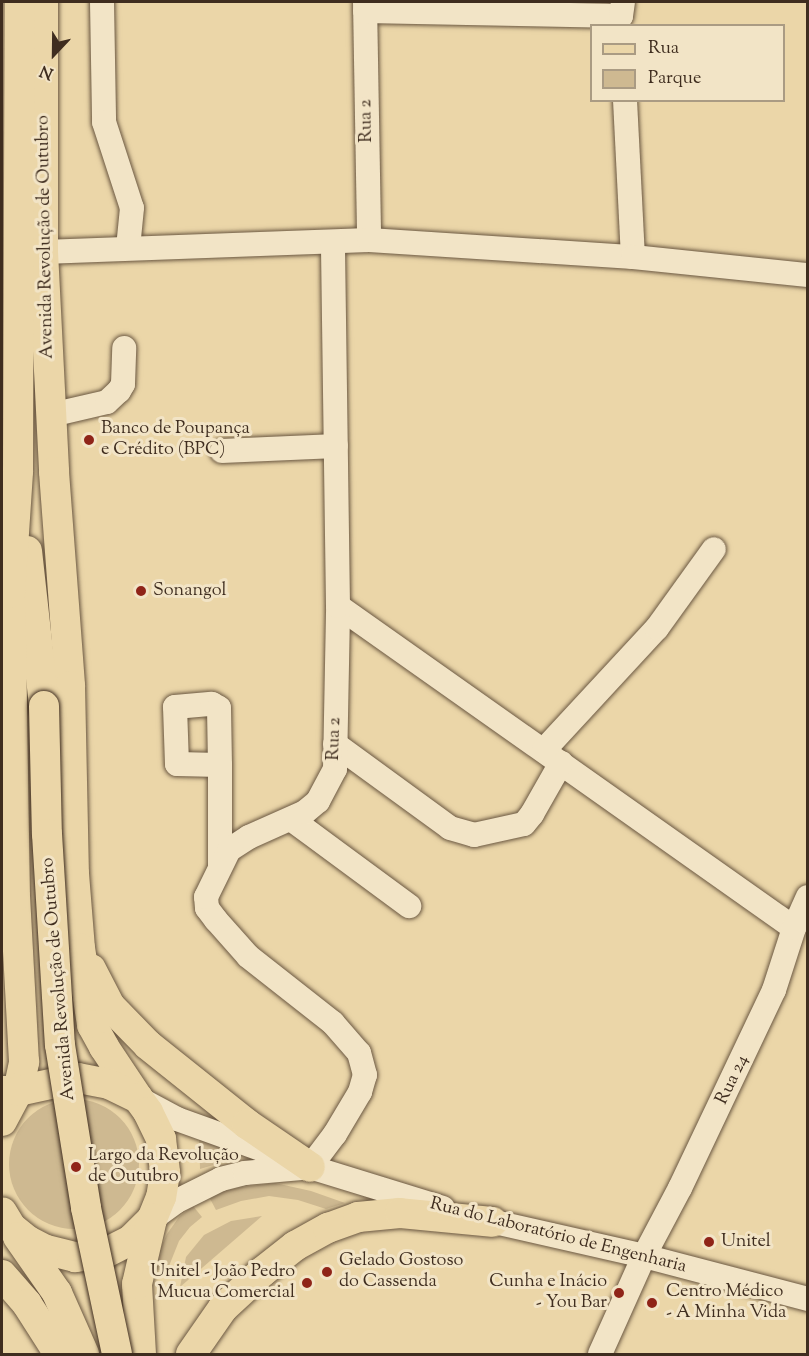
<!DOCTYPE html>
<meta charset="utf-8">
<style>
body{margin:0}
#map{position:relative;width:809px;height:1356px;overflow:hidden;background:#ebd6a8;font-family:"Sorts Mill Goudy",serif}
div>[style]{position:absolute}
.green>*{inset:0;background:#ceb991}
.round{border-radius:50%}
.roads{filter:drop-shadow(0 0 2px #6a5741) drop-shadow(0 0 2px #6a5741)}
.minor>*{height:24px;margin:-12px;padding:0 12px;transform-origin:12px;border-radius:12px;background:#f2e4c6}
.major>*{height:30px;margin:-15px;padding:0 15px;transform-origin:15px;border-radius:15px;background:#ebd6a8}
.bridges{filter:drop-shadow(0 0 2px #3f2d1f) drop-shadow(0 0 2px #3f2d1f)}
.major-bridge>*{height:30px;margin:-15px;padding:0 15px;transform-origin:15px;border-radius:15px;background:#ebd6a8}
.dots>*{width:16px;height:16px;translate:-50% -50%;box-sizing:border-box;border:3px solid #f2e4c6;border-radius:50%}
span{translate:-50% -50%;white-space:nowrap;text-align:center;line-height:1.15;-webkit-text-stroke:6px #f2e4c6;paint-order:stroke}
.street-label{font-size:18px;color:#3f2d1f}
.poi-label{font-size:18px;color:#3f2d1f}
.left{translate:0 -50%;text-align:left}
.right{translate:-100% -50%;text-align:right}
.frame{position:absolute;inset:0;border:3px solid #3f2d1f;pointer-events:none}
.legend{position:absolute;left:590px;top:24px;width:195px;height:78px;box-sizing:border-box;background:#f2e4c6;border:2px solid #aa9b83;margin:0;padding:8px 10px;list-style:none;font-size:18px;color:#3f2d1f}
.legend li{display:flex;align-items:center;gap:12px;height:30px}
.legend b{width:30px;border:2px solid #aa9b83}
.north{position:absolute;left:24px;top:24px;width:60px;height:60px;-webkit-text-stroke:4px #f2e4c6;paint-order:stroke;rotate:202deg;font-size:16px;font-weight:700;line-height:24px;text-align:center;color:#3f2d1f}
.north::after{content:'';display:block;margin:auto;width:21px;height:27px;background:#3f2d1f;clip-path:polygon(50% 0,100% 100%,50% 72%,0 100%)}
</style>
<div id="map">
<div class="green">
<i class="round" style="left:9px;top:1099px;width:130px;height:130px"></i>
<i style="clip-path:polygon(199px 1137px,250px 1154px,200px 1169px)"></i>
<i style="clip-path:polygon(275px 1183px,311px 1191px,345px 1203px,326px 1209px,298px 1200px,269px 1196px,241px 1201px,216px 1210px,208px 1195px,241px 1187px)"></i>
<i style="clip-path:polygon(193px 1206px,202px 1217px,190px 1227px,179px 1241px,167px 1271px,151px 1269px,167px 1234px,179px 1217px)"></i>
<i style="clip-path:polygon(262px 1216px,180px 1287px,186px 1257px,204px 1235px,231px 1221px)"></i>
</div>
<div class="roads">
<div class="minor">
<i style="left:102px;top:2px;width:120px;rotate:89deg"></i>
<i style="left:104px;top:122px;width:90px;rotate:72deg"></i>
<i style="left:132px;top:208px;width:40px;rotate:95.7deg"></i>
<i style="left:365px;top:2px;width:238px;rotate:89deg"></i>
<i style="left:365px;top:11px;width:256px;rotate:1.1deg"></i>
<i style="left:621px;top:16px;width:14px;rotate:-82deg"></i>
<i style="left:625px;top:100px;width:157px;rotate:87.1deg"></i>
<i style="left:43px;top:252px;width:326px;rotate:-2.1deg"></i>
<i style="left:369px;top:240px;width:265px;rotate:3.7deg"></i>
<i style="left:633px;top:257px;width:176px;rotate:5.9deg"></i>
<i style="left:51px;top:415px;width:57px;rotate:-13.1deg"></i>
<i style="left:107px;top:402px;width:16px;rotate:-43deg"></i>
<i style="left:119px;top:391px;width:8px;rotate:-60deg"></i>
<i style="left:123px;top:384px;width:36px;rotate:-88deg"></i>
<i style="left:222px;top:451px;width:114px;rotate:-2.5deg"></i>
<i style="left:338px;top:606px;width:558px;rotate:35.23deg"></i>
<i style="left:335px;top:744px;width:142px;rotate:36.1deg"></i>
<i style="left:450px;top:828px;width:25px;rotate:16deg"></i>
<i style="left:474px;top:835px;width:51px;rotate:-12.4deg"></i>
<i style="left:524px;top:824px;width:13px;rotate:-51deg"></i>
<i style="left:532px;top:814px;width:59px;rotate:-60.4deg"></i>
<i style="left:544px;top:750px;width:166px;rotate:-47.2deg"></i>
<i style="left:657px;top:628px;width:97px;rotate:-54.2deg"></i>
<i style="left:220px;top:765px;width:43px;rotate:-178.7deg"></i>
<i style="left:177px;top:764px;width:57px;rotate:-92deg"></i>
<i style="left:175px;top:707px;width:37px;rotate:-5deg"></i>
<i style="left:212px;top:704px;width:8px;rotate:30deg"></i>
<i style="left:219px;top:708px;width:57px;rotate:89deg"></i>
<i style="left:220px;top:765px;width:100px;rotate:90deg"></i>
<i style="left:291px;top:819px;width:147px;rotate:36.4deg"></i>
<i style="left:138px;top:1098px;width:44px;rotate:28.3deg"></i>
<i style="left:177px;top:1119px;width:141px;rotate:19.8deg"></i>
<i style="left:310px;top:1167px;width:139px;rotate:17.1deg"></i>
<i style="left:310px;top:1167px;width:41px;rotate:-52.9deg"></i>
<i style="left:335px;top:1134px;width:49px;rotate:-59.2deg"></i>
<i style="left:360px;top:1092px;width:18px;rotate:-74deg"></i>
<i style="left:365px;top:1075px;width:23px;rotate:-105deg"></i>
<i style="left:359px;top:1053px;width:40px;rotate:-131deg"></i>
<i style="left:333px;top:1023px;width:108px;rotate:-141.8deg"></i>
<i style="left:248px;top:956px;width:48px;rotate:-131.6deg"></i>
<i style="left:216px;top:920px;width:15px;rotate:-127deg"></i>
<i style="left:207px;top:908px;width:11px;rotate:-95deg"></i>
<i style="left:206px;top:897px;width:52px;rotate:-63.9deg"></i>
<i style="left:229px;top:850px;width:24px;rotate:-33deg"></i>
<i style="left:249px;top:837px;width:61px;rotate:-24.1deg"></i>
<i style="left:305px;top:812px;width:17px;rotate:-40deg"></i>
<i style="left:318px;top:801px;width:36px;rotate:-62deg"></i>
<i style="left:335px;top:769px;width:163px;rotate:-88.9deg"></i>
<i style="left:338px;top:606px;width:363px;rotate:-90.8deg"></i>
<i style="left:477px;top:1218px;width:171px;rotate:12.8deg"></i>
<i style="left:644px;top:1256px;width:170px;rotate:14.7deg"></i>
<i style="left:152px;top:1219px;width:29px;rotate:-36deg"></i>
<i style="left:175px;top:1202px;width:51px;rotate:-26.6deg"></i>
<i style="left:221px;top:1179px;width:25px;rotate:-14deg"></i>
<i style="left:245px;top:1173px;width:56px;rotate:-5.1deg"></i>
<i style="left:600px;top:1354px;width:107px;rotate:-65.8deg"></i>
<i style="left:644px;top:1256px;width:77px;rotate:-62.1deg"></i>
<i style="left:680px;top:1188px;width:219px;rotate:-64.6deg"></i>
<i style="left:774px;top:990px;width:65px;rotate:-72.1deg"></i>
<i style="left:794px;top:928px;width:34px;rotate:-66deg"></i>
</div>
<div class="major">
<i style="left:43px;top:2px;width:250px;rotate:90deg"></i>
<i style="left:43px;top:252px;width:220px;rotate:87.1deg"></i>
<i style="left:54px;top:472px;width:215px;rotate:85.7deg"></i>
<i style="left:70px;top:686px;width:188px;rotate:88.8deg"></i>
<i style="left:74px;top:874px;width:74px;rotate:85.4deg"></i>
<i style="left:80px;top:948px;width:78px;rotate:81.1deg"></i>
<i style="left:92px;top:1025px;width:25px;rotate:61deg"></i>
<i style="left:104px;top:1047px;width:61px;rotate:56.3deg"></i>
<i style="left:27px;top:551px;width:156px;rotate:83.7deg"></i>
<i style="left:91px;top:969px;width:42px;rotate:62.8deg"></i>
<i style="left:110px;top:1006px;width:54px;rotate:45.7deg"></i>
<i style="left:148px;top:1045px;width:127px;rotate:38.6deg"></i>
<i style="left:247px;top:1124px;width:76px;rotate:34.3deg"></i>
<i style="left:2px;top:1091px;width:16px"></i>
<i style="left:18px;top:1091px;width:30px;rotate:-78deg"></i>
<i style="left:24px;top:1062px;width:165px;rotate:-93.1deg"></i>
<i style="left:15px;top:897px;width:304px;rotate:-90.9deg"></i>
<i style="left:10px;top:593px;width:122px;rotate:-86.2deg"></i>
<i style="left:18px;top:471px;width:469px;rotate:-89.8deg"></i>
<i style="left:2px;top:1121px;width:34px;rotate:-62deg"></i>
<i style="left:18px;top:1091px;width:61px;rotate:-12.2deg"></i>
<i style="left:78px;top:1078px;width:32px;rotate:11deg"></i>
<i style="left:109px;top:1084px;width:32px;rotate:26deg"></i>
<i style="left:138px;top:1098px;width:17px;rotate:54deg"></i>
<i style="left:148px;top:1112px;width:30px;rotate:64deg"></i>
<i style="left:161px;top:1139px;width:34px;rotate:83deg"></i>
<i style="left:165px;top:1173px;width:24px;rotate:99deg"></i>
<i style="left:161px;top:1197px;width:24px;rotate:112deg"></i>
<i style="left:152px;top:1219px;width:30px;rotate:135deg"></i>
<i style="left:131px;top:1240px;width:29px;rotate:153deg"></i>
<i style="left:105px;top:1253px;width:30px;rotate:172deg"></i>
<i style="left:75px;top:1257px;width:30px;rotate:-166deg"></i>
<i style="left:46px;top:1250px;width:20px;rotate:-153deg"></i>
<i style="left:28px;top:1241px;width:22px;rotate:-141deg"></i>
<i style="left:11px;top:1227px;width:17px;rotate:-121deg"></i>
<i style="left:18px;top:1237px;width:68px;rotate:55.1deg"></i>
<i style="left:57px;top:1293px;width:67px;rotate:66.1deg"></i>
<i style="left:2px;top:1275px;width:38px;rotate:49deg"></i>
<i style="left:27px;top:1304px;width:59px;rotate:57.4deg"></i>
<i style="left:141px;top:1354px;width:70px;rotate:-93.3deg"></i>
<i style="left:137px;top:1284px;width:67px;rotate:-77deg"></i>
<i style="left:191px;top:1354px;width:56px;rotate:-55.2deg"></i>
<i style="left:223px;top:1308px;width:53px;rotate:-42.7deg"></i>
<i style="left:262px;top:1272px;width:42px;rotate:-38.2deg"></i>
<i style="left:295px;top:1246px;width:38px;rotate:-29deg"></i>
<i style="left:328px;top:1228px;width:32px;rotate:-20deg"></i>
<i style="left:358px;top:1217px;width:42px;rotate:-5.4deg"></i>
<i style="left:400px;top:1213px;width:93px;rotate:5.5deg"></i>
</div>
</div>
<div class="bridges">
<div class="major-bridge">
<i style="left:44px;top:706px;width:128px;rotate:88.7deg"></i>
<i style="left:47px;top:834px;width:211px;rotate:86.5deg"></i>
<i style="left:60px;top:1045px;width:165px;rotate:80.9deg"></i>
<i style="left:86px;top:1208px;width:149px;rotate:78deg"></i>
</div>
</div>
<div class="dots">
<i style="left:89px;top:440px;background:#8f2418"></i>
<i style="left:141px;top:591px;background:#8f2418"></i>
<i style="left:76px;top:1167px;background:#8f2418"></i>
<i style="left:709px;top:1242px;background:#8f2418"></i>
<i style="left:327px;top:1272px;background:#8f2418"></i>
<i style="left:307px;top:1283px;background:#8f2418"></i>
<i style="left:619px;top:1293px;background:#8f2418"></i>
<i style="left:652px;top:1303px;background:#8f2418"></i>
</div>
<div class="street-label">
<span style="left:367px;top:121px;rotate:-91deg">Rua 2</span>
<span style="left:46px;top:237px;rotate:-91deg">Avenida Revolução de Outubro</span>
<span style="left:335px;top:739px;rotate:-88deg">Rua 2</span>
<span style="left:59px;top:979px;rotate:-95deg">Avenida Revolução de Outubro</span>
<span style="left:733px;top:1080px;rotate:-64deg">Rua 24</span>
<span style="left:558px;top:1236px;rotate:14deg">Rua do Laboratório de Engenharia</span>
</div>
<div class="poi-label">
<span class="left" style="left:101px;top:440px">Banco de Poupança<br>e Crédito (BPC)</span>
<span class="left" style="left:153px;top:591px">Sonangol</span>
<span class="left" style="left:88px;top:1167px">Largo da Revolução<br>de Outubro</span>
<span class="left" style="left:721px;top:1242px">Unitel</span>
<span class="left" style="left:339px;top:1272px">Gelado Gostoso<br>do Cassenda</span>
<span class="right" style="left:295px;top:1283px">Unitel - João Pedro<br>Mucua Comercial</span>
<span class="right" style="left:607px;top:1293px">Cunha e Inácio<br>- You Bar</span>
<span class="left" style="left:666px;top:1303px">Centro Médico<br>- A Minha Vida</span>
</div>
<div class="frame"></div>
<ul class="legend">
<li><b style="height:8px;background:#ebd6a8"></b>Rua</li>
<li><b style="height:16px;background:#ceb991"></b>Parque</li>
</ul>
<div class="north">N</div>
</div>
